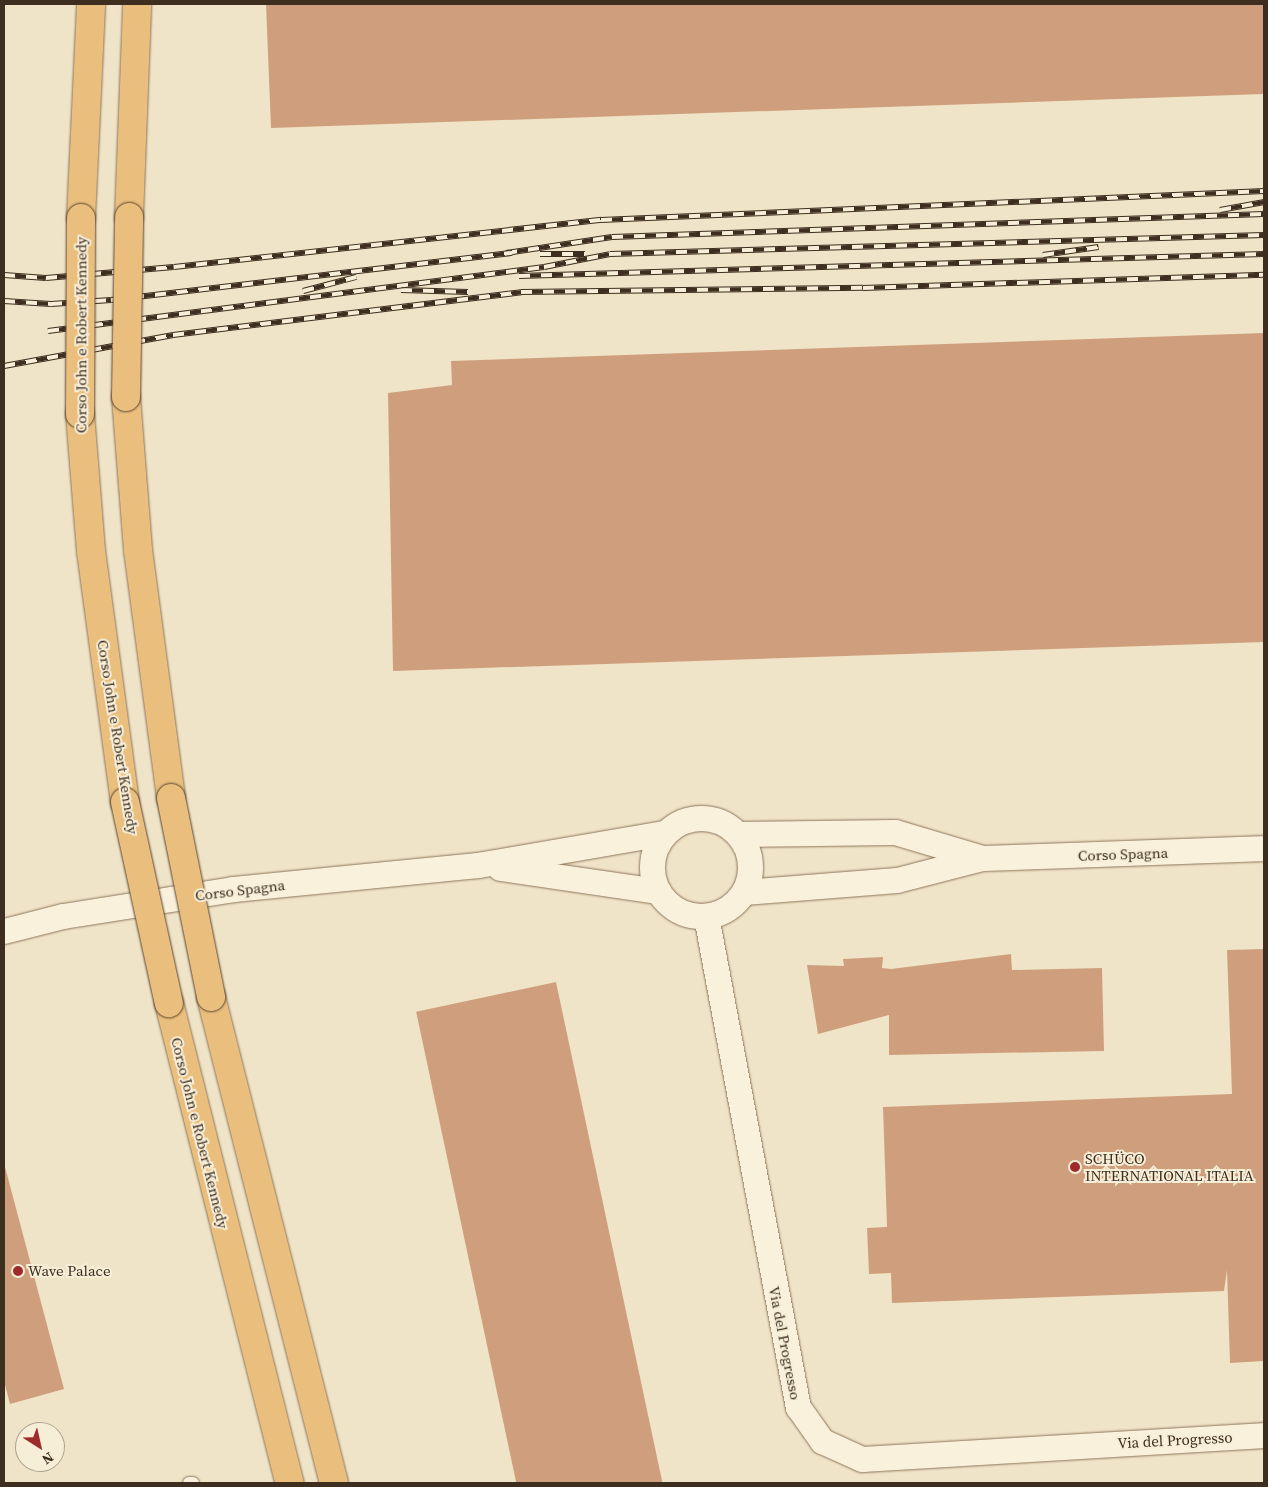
<!DOCTYPE html>
<meta charset="utf-8">
<style>
body{margin:0}
#map{position:relative;width:1268px;height:1487px;overflow:hidden;background:#f0e4c8;font-family:"Source Serif 4",serif}
div>[style]{position:absolute}
.building>*{inset:0;background:#cf9f7d;transform-origin:0 0}
.roads{filter:drop-shadow(0 0 1px #8d765c) drop-shadow(0 0 1px #8d765c)}
.service>*{height:12px;margin:-6px;padding:0 6px;transform-origin:6px;border-radius:6px;background:#faf1dc}
.minor>*{height:25px;margin:-12.5px;padding:0 12.5px;transform-origin:12.5px;border-radius:12.5px;background:#faf1dc}
.minor>.ring{margin:-12.5px;padding:0;box-sizing:content-box;background:none;border:25px solid #faf1dc;border-radius:50%}
.trunk>*{height:28px;margin:-14px;padding:0 14px;transform-origin:14px;border-radius:14px;background:#eabe7c}
.rail>*{height:5.5px;margin-top:-2.75px;transform-origin:0;background:repeating-linear-gradient(90deg,#f7eed8 0 11px,#3d2e20 0 22px);box-sizing:border-box;border-block:1px solid #3d2e20}
.bridges{filter:drop-shadow(0 0 1px #5b4430) drop-shadow(0 0 1px #5b4430)}
.trunk-bridge>*{height:28px;margin:-14px;padding:0 14px;transform-origin:14px;border-radius:14px;background:#eabe7c}
.dots>*{width:14px;height:14px;translate:-50% -50%;box-sizing:border-box;border:2px solid #f7eed8;border-radius:50%}
span{translate:-50% -50%;white-space:nowrap;text-align:center;line-height:1.15;-webkit-text-stroke:4px #f7eed8;paint-order:stroke}
.street-label{font-size:15px;color:#3d2e20}
.poi-label{font-size:15px;color:#3d2e20}
.left{translate:0 -50%;text-align:left}
.frame{position:absolute;inset:0;border:5px solid #3d2e20;pointer-events:none}
.north{position:absolute;left:15px;top:1422px;width:50px;height:50px;box-sizing:border-box;background:#f7eed8;border:1px solid #ada18e;border-radius:50%;rotate:145deg;font-size:14px;font-weight:700;line-height:20px;text-align:center;color:#3d2e20}
.north::after{content:'';display:block;margin:auto;width:18px;height:22px;background:#9e2a2b;clip-path:polygon(50% 0,100% 100%,50% 72%,0 100%)}
</style>
<div id="map">
<div class="building">
<i style="clip-path:polygon(266px 4px,1264px 4px,1264px 94px,271px 128px)"></i>
<i style="clip-path:polygon(1264px 333px,1264px 642px,393px 671px,388px 393px,452px 385px,451px 361px)"></i>
<i style="clip-path:polygon(1264px 949px,1264px 1361px,1230px 1363px,1227px 1270px,1224px 1291px,892px 1303px,891px 1273px,869px 1274px,867px 1228px,887px 1227px,883px 1107px,1232px 1094px,1227px 950px)"></i>
<i style="clip-path:polygon(1011px 954px,1012px 970px,1102px 968px,1104px 1051px,889px 1055px,889px 1015px,818px 1034px,807px 965px,844px 966px,843px 959px,883px 957px,882px 968px,891px 969px)"></i>
<i style="left:556px;top:982px;width:511px;height:143px;rotate:78deg"></i>
<i style="clip-path:polygon(4px 1163px,64px 1389px,10px 1404px,4px 1381px)"></i>
</div>
<div class="roads">
<div class="service">
<i style="left:189px;top:1483px;width:4px"></i>
</div>
<div class="minor">
<i class="ring" style="left:652px;top:818px;width:73px;height:73px"></i>
<i style="left:738px;top:834px;width:157px;rotate:-0.7deg"></i>
<i style="left:895px;top:832px;width:91px;rotate:16.6deg"></i>
<i style="left:500px;top:868px;width:160px;rotate:8.3deg"></i>
<i style="left:744px;top:892px;width:153px;rotate:-4.5deg"></i>
<i style="left:897px;top:880px;width:88px;rotate:-14.5deg"></i>
<i style="left:982px;top:858px;width:282px;rotate:-2deg"></i>
<i style="left:706px;top:916px;width:500px;rotate:79.4deg"></i>
<i style="left:798px;top:1407px;width:42px;rotate:54.8deg"></i>
<i style="left:822px;top:1441px;width:44px;rotate:24.2deg"></i>
<i style="left:862px;top:1459px;width:403px;rotate:-3.4deg"></i>
<i style="left:4px;top:931px;width:61px;rotate:-14.3deg"></i>
<i style="left:63px;top:916px;width:172px;rotate:-9deg"></i>
<i style="left:233px;top:889px;width:246px;rotate:-5.6deg"></i>
<i style="left:478px;top:865px;width:189px;rotate:-9.8deg"></i>
</div>
<div class="trunk">
<i style="left:129px;top:217px;width:213px;rotate:-87.8deg"></i>
<i style="left:81px;top:218px;width:214px;rotate:-87.3deg"></i>
<i style="left:126px;top:397px;width:153px;rotate:85.5deg"></i>
<i style="left:138px;top:550px;width:250px;rotate:82.4deg"></i>
<i style="left:80px;top:414px;width:137px;rotate:85.4deg"></i>
<i style="left:91px;top:551px;width:253px;rotate:82.3deg"></i>
<i style="left:211px;top:997px;width:501px;rotate:75.8deg"></i>
<i style="left:169px;top:1003px;width:495px;rotate:75.9deg"></i>
</div>
</div>
<div class="rail">
<i style="left:1220px;top:210px;width:45px;rotate:-10.3deg"></i>
<i style="left:506px;top:253px;width:107px;rotate:-8.6deg"></i>
<i style="left:612px;top:237px;width:652px;rotate:-2.02deg"></i>
<i style="left:540px;top:254px;width:45px"></i>
<i style="left:1043px;top:255px;width:56px;rotate:-8.3deg"></i>
<i style="left:4px;top:275px;width:42px;rotate:4.1deg"></i>
<i style="left:46px;top:278px;width:128px;rotate:-4.9deg"></i>
<i style="left:174px;top:267px;width:430px;rotate:-6.3deg"></i>
<i style="left:601px;top:220px;width:664px;rotate:-2.5deg"></i>
<i style="left:519px;top:276px;width:745px;rotate:-1.69deg"></i>
<i style="left:401px;top:290px;width:67px;rotate:1.7deg"></i>
<i style="left:303px;top:291px;width:55px;rotate:-14.8deg"></i>
<i style="left:4px;top:301px;width:47px;rotate:3.7deg"></i>
<i style="left:51px;top:304px;width:60px;rotate:-3.8deg"></i>
<i style="left:111px;top:300px;width:404px;rotate:-6.7deg"></i>
<i style="left:48px;top:331px;width:500px;rotate:-7.35deg"></i>
<i style="left:544px;top:267px;width:67px;rotate:-11.1deg"></i>
<i style="left:610px;top:254px;width:654px;rotate:-1.66deg"></i>
<i style="left:4px;top:366px;width:172px;rotate:-10.4deg"></i>
<i style="left:173px;top:335px;width:351px;rotate:-7deg"></i>
<i style="left:521px;top:292px;width:342px;rotate:-0.7deg"></i>
<i style="left:863px;top:288px;width:401px;rotate:-1.9deg"></i>
</div>
<div class="bridges">
<div class="trunk-bridge">
<i style="left:126px;top:397px;width:180px;rotate:-89deg"></i>
<i style="left:80px;top:414px;width:196px;rotate:-89.7deg"></i>
<i style="left:171px;top:798px;width:203px;rotate:78.6deg"></i>
<i style="left:125px;top:802px;width:206px;rotate:77.7deg"></i>
</div>
</div>
<div class="dots">
<i style="left:1075px;top:1167px;background:#9e2a2b"></i>
<i style="left:18px;top:1271px;background:#9e2a2b"></i>
</div>
<div class="street-label">
<span style="left:81px;top:335px;rotate:-90deg">Corso John e Robert Kennedy</span>
<span style="left:118px;top:737px;rotate:81deg">Corso John e Robert Kennedy</span>
<span style="left:1123px;top:854px;rotate:-2deg">Corso Spagna</span>
<span style="left:240px;top:890px;rotate:-7deg">Corso Spagna</span>
<span style="left:200px;top:1133px;rotate:76deg">Corso John e Robert Kennedy</span>
<span style="left:785px;top:1343px;rotate:79deg">Via del Progresso</span>
<span style="left:1175px;top:1440px;rotate:-3deg">Via del Progresso</span>
</div>
<div class="poi-label">
<span class="left" style="left:1085px;top:1167px">SCHÜCO<br>INTERNATIONAL ITALIA</span>
<span class="left" style="left:28px;top:1271px">Wave Palace</span>
</div>
<div class="frame"></div>
<div class="north">N</div>
</div>
